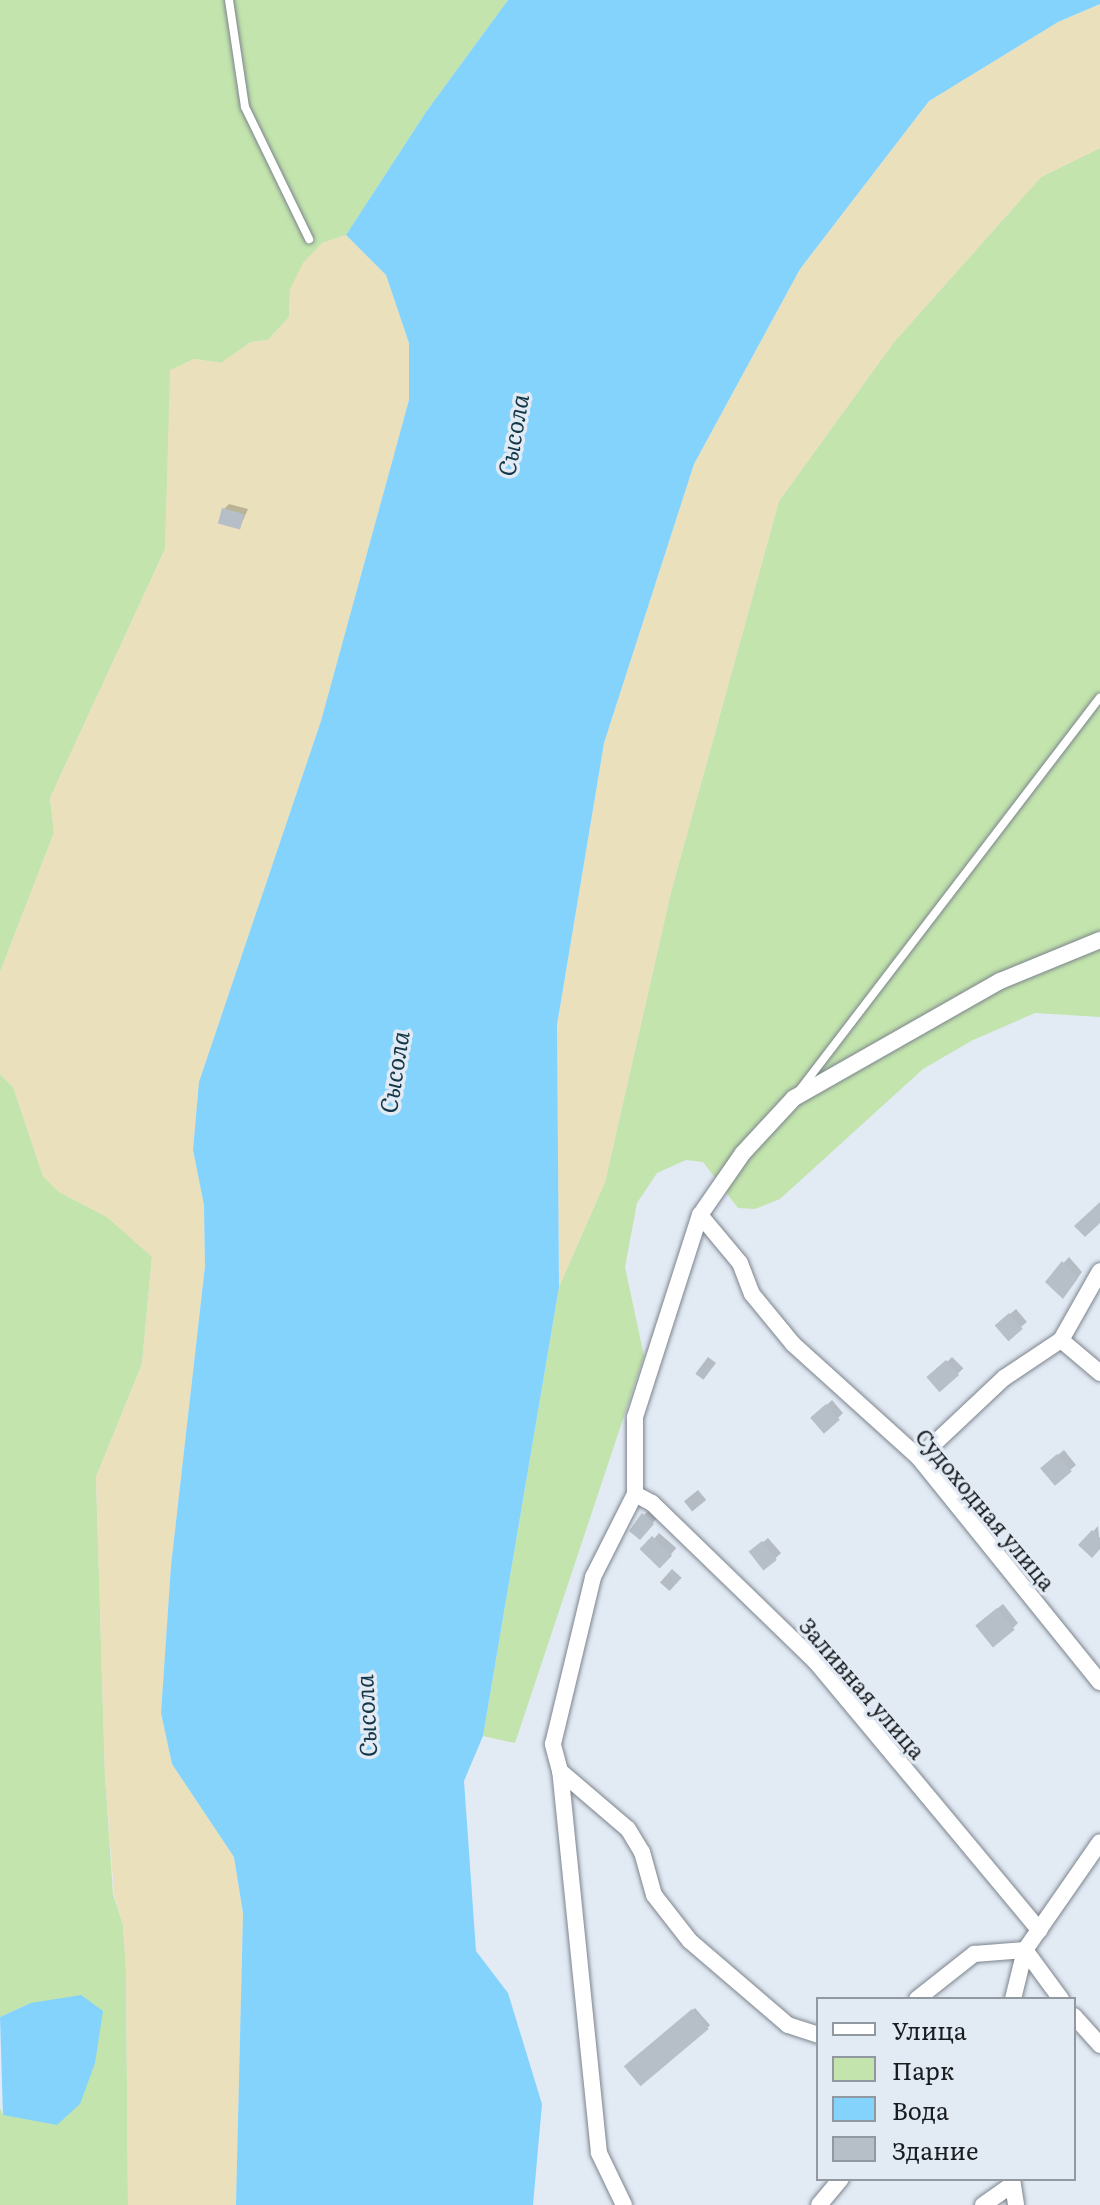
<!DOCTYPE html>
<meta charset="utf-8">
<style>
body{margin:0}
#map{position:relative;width:1100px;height:2205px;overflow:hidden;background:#e2eaf4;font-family:Literata,serif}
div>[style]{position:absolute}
.green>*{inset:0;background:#c3e4ad}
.sand>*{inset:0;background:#eae0bb}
.water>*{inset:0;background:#84d3fd}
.shadow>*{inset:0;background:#0003;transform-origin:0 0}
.building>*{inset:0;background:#b6bec7;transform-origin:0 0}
.roads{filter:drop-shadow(0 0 2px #7c848c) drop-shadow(0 0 2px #7c848c)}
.lane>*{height:8px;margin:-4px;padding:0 4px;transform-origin:4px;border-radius:4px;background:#fff}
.street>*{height:16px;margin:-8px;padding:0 8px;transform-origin:8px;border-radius:8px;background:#fff}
span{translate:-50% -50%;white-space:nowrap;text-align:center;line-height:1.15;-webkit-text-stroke:7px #e2eaf4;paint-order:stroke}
.street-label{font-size:22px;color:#1a1d20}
.water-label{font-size:24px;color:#133748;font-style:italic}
.legend{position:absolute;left:816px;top:1997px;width:260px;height:184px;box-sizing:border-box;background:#e2eaf4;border:2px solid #92989f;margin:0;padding:10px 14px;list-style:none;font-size:24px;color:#1a1d20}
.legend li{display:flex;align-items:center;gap:16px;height:40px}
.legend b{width:40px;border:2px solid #92989f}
</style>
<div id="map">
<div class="green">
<i style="clip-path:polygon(0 0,508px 0,426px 112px,346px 235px,322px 243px,290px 289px,289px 317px,268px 340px,251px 342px,221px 363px,194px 359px,171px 371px,165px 549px,50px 798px,54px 833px,0 972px)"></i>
<i style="clip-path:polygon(1100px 148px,1100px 1017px,1035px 1013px,973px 1040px,923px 1069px,780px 1199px,755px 1209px,738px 1208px,703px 1162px,686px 1160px,657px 1173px,637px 1203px,625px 1267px,644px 1356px,515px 1743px,483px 1736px,559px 1287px,605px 1182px,671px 892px,779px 501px,894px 342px,1041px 177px)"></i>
<i style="clip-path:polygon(0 1074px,13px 1087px,43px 1176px,59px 1192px,107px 1217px,152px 1256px,142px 1364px,96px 1477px,105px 1776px,113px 1894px,123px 1925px,126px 1969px,128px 2205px,0 2205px,0 2108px,3px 2115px,31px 2003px,0 2017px)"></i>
</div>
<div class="sand">
<i style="clip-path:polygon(1100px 4px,1100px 148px,1041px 177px,894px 342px,779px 501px,671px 892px,605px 1182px,559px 1287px,557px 1025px,604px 743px,694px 464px,800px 269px,929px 101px,1058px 22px)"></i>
<i style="clip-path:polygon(346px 235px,386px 275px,409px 343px,409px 400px,321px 721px,199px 1082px,193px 1150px,204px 1205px,205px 1265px,171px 1566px,161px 1713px,172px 1764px,234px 1857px,243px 1913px,236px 2205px,128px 2205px,126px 1969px,123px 1925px,114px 1894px,105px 1776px,96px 1477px,142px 1364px,152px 1257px,107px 1217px,59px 1192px,43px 1176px,13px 1087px,0 1074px,0 972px,54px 833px,50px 798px,165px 549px,170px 370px,194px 359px,221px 363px,251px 342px,268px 340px,289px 317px,290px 289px,303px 263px,322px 243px)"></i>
</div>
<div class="water">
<i style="clip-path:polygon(508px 0,1100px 0,1100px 4px,1058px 22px,929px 101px,800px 269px,694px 464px,604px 743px,557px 1025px,559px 1287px,483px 1736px,464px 1781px,476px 1951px,508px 1993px,542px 2104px,533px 2205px,236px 2205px,243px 1913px,234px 1857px,172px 1764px,161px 1713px,171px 1566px,205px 1266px,204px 1205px,193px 1150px,199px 1082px,321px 721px,409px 400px,409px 343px,386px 275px,346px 235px,426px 112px)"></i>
<i style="clip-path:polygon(81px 1995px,103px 2011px,95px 2063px,80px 2104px,57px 2125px,3px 2115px,0 2017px,31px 2003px)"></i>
</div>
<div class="shadow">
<i style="clip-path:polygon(229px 504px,248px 509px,240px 527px,224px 509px)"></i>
<i style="clip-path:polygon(1069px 1257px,1082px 1272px,1068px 1291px,1047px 1281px)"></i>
<i style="left:1016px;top:1309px;width:17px;height:25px;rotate:50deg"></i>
<i style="left:708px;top:1357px;width:10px;height:21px;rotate:37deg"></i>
<i style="left:952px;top:1357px;width:16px;height:31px;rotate:45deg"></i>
<i style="clip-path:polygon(832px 1400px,843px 1413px,838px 1418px,813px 1418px)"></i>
<i style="clip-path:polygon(1064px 1450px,1076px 1465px,1055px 1483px,1048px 1463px)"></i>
<i style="left:698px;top:1490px;width:13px;height:18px;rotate:51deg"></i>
<i style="clip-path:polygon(649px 1510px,658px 1517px,640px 1537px,644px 1515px)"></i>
<i style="clip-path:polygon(1098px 1526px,1100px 1547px,1081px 1545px)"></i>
<i style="left:659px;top:1533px;width:23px;height:23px;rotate:41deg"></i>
<i style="clip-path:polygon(768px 1538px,781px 1553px,765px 1568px,757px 1547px)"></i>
<i style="left:672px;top:1569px;width:13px;height:18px;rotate:42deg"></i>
<i style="clip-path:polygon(1003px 1604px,1018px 1623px,1013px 1628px,983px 1620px)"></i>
<i style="left:695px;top:2008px;width:23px;height:90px;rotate:49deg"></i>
</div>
<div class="building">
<i style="left:222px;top:508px;width:23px;height:16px;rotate:15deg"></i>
<i style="clip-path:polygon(1100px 1202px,1100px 1223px,1085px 1237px,1074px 1226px)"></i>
<i style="clip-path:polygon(1062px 1261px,1078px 1278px,1063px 1299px,1045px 1282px)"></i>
<i style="left:1009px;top:1313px;width:21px;height:19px;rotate:49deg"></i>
<i style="left:946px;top:1360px;width:20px;height:26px;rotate:49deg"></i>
<i style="left:826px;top:1404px;width:21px;height:21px;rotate:49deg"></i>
<i style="left:1057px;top:1454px;width:23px;height:22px;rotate:50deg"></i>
<i style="clip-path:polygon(642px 1513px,654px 1524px,640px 1540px,629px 1531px)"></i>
<i style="clip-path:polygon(1092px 1530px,1100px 1538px,1100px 1549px,1092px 1558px,1078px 1545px)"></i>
<i style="left:652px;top:1536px;width:28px;height:18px;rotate:44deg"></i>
<i style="left:762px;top:1541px;width:24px;height:17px;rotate:52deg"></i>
<i style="left:997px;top:1608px;width:28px;height:28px;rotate:51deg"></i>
<i style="left:692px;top:2009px;width:26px;height:89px;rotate:50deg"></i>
</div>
<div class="roads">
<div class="lane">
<i style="left:229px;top:0;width:108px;rotate:81.5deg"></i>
<i style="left:245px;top:107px;width:147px;rotate:64.1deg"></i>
<i style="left:799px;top:1091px;width:495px;rotate:-52.6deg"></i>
</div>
<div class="street">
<i style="left:700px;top:1215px;width:62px;rotate:50.2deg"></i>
<i style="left:740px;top:1263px;width:33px;rotate:69deg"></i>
<i style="left:752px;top:1294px;width:65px;rotate:50.6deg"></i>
<i style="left:793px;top:1344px;width:170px;rotate:42.1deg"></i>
<i style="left:919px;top:1458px;width:288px;rotate:51.1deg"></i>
<i style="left:1061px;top:1340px;width:51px;rotate:40.2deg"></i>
<i style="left:919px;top:1458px;width:117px;rotate:-43.3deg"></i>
<i style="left:1004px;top:1378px;width:69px;rotate:-33.7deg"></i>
<i style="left:1061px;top:1340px;width:79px;rotate:-60.5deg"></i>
<i style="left:635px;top:1494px;width:19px;rotate:28deg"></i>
<i style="left:652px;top:1503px;width:228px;rotate:44.1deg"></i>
<i style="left:816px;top:1662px;width:349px;rotate:50.2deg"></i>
<i style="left:560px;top:1771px;width:89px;rotate:40.5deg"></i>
<i style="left:628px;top:1829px;width:27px;rotate:59deg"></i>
<i style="left:642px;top:1852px;width:45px;rotate:74.4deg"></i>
<i style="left:654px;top:1895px;width:58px;rotate:52deg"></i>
<i style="left:690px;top:1941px;width:129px;rotate:40.6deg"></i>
<i style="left:788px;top:2025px;width:32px;rotate:18deg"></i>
<i style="left:917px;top:1999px;width:73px;rotate:-38.3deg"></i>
<i style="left:974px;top:1954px;width:51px;rotate:-4.5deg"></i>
<i style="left:1025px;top:1950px;width:61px;rotate:53.7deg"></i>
<i style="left:1013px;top:1999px;width:50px;rotate:-76.2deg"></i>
<i style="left:1025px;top:1950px;width:131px;rotate:-55.2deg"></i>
<i style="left:1074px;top:2016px;width:39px;rotate:48deg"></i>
<i style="left:1012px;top:2179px;width:26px;rotate:81deg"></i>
<i style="left:624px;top:2205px;width:58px;rotate:-115.7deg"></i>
<i style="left:599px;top:2153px;width:384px;rotate:-95.8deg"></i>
<i style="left:560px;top:1771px;width:28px;rotate:-105deg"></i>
<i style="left:553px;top:1744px;width:172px;rotate:-76.5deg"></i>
<i style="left:593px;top:1577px;width:93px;rotate:-63.2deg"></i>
<i style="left:635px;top:1494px;width:77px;rotate:-90deg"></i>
<i style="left:635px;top:1417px;width:212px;rotate:-72.2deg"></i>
<i style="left:700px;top:1215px;width:75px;rotate:-55.3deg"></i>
<i style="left:743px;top:1153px;width:75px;rotate:-47.2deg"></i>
<i style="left:794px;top:1098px;width:237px;rotate:-29.6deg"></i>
<i style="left:1000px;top:981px;width:108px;rotate:-22.3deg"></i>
<i style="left:819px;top:2205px;width:34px;rotate:-50deg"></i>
<i style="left:983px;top:2205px;width:35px;rotate:-35deg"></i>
</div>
</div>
<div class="street-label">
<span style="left:986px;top:1509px;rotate:50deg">Судоходная улица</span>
<span style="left:863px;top:1688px;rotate:49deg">Заливная улица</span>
</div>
<div class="water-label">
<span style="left:512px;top:435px;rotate:-80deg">Сысола</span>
<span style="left:393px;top:1072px;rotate:-81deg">Сысола</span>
<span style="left:365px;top:1716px;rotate:-93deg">Сысола</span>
</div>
<ul class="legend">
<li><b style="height:10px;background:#fff"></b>Улица</li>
<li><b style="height:22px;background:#c3e4ad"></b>Парк</li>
<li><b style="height:22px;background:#84d3fd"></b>Вода</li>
<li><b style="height:22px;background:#b6bec7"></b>Здание</li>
</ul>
</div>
